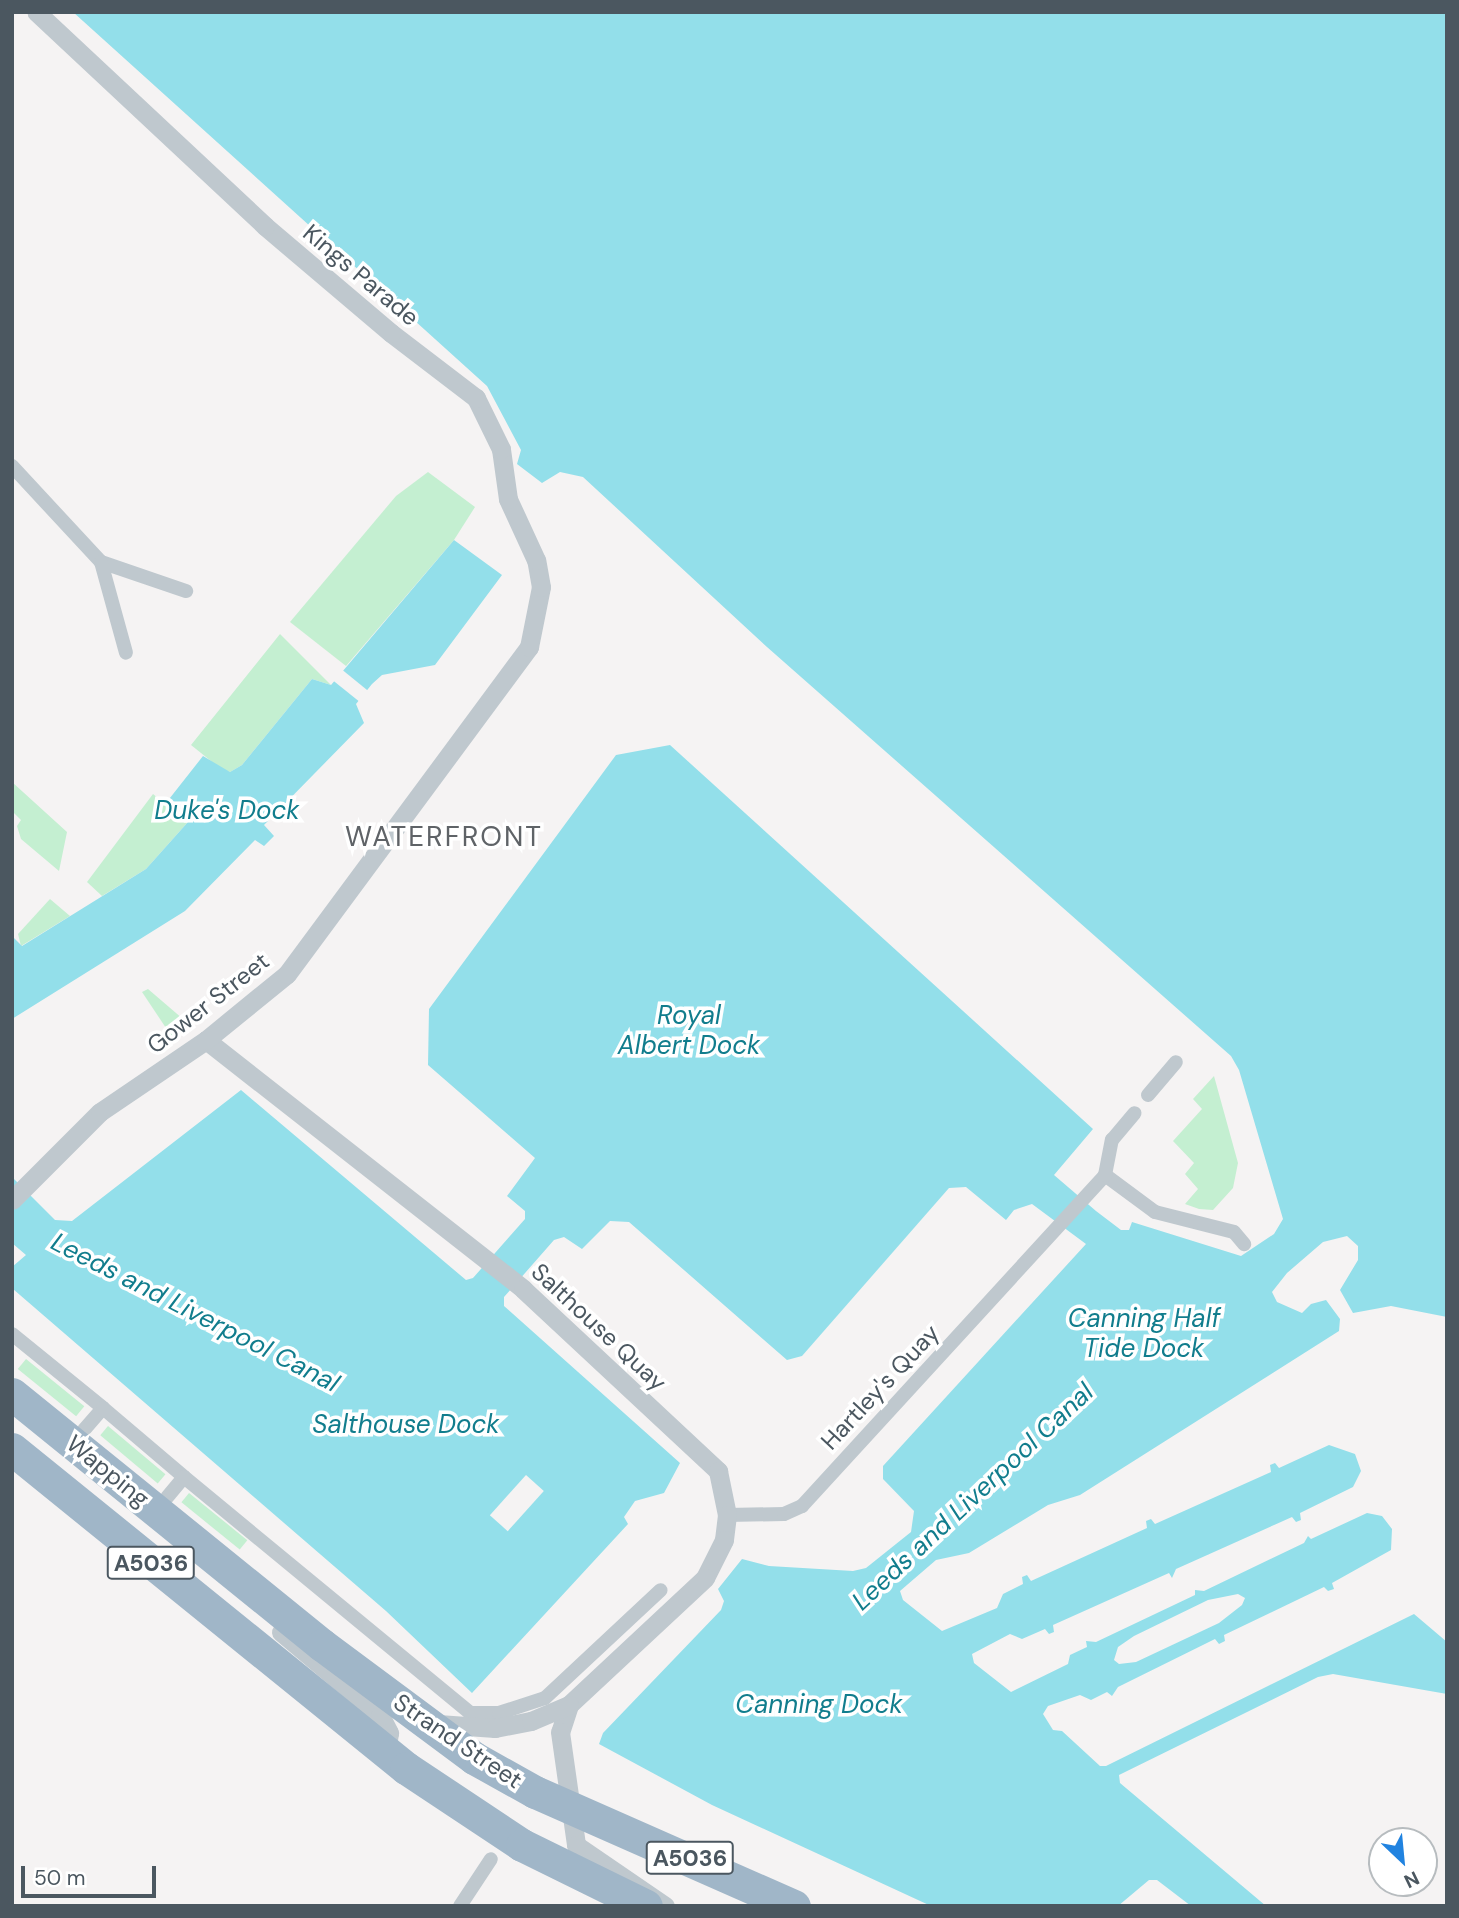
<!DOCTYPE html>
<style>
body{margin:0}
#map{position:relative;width:1459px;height:1918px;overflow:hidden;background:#f5f3f3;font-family:"DM Sans",sans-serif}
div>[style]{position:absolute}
.green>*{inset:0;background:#c4efd1;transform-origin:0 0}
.water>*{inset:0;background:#93dfea}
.pier>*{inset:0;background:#f5f3f3;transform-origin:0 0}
.pedestrian>*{height:14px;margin:-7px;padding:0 7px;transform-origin:7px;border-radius:7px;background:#bfc8ce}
.minor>*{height:19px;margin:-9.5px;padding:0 9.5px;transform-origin:9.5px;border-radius:9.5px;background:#bfc8ce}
.trunk>*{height:33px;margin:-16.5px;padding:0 16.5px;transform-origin:16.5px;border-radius:16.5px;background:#a0b6c8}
span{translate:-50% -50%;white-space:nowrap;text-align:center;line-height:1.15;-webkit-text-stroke:7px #fff;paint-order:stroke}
.shield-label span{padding:2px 5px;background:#fff;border:2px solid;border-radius:5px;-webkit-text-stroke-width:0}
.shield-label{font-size:23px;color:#4b5760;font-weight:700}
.street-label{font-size:24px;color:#4b5760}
.water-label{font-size:26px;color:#117d8d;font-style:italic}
.quarter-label{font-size:28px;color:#5f6367;letter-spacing:2px}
.frame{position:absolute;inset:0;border:14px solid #4b5760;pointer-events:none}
.north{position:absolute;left:1368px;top:1827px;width:70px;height:70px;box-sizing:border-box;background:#fff;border:2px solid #b7bcbf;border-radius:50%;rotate:154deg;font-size:19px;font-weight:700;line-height:28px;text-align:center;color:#4b5760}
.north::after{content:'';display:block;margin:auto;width:24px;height:32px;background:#2183e0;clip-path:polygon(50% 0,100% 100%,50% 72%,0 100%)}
.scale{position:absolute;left:21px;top:1866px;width:135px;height:32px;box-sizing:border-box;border:4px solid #4b5760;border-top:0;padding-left:9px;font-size:21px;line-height:24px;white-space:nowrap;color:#4b5760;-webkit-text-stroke:5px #fff;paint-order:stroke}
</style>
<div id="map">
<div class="green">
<i style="clip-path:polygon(428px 472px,475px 507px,454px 540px,346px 666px,290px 622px,396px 496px)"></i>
<i style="clip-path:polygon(280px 634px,331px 685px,312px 679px,242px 765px,230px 772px,221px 769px,191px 745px)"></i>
<i style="clip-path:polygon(12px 782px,67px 832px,59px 871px,21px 839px,17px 826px,21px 820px,12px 811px)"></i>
<i style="clip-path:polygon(153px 794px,188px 822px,146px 869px,102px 896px,87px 882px)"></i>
<i style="clip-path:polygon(50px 899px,70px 916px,21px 946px,18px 934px)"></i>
<i style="clip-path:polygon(148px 989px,183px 1019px,187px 1030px,174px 1040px,142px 992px)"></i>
<i style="clip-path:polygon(1214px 1076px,1238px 1163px,1233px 1188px,1213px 1210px,1199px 1209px,1185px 1204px,1198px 1189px,1185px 1174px,1194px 1163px,1173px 1141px,1202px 1109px,1193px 1099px)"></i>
<i style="left:26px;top:1359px;width:75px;height:13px;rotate:39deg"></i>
<i style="left:108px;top:1426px;width:75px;height:12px;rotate:40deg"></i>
<i style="left:189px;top:1493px;width:75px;height:12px;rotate:39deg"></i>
</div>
<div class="water">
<i style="clip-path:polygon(evenodd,73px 12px,1447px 12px,1447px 1317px,1391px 1306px,1353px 1313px,1340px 1290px,1358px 1260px,1358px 1246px,1347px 1236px,1323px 1242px,1287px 1273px,1272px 1292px,1277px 1302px,1302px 1313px,1311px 1304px,1326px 1300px,1340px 1319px,1339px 1331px,1080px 1495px,1048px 1505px,969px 1553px,936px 1560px,900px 1591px,903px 1600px,942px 1631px,997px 1608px,1003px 1594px,1023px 1584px,1022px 1577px,1027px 1575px,1031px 1581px,1147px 1528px,1146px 1521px,1151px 1519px,1155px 1524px,1271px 1472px,1270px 1465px,1275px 1463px,1279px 1468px,1329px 1445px,1355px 1454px,1361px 1471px,1353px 1487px,1300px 1513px,1301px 1520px,1296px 1522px,1292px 1517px,1176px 1569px,1172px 1578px,1169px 1573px,1053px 1625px,1054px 1632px,1049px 1634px,1045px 1629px,1022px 1639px,1010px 1634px,972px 1654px,974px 1663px,1011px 1692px,1068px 1664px,1070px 1655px,1087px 1647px,1086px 1641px,1096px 1642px,1195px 1595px,1195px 1590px,1204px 1591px,1304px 1543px,1308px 1536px,1311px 1539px,1367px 1513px,1382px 1516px,1392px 1529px,1391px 1550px,1332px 1583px,1334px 1589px,1328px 1591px,1324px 1587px,1224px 1635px,1225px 1641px,1219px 1644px,1215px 1639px,1118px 1687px,1112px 1696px,1107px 1692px,1091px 1700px,1080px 1695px,1048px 1706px,1043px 1714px,1053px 1730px,1062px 1731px,1100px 1766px,1106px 1766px,1414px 1614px,1447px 1642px,1447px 1694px,1333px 1674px,1318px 1677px,1119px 1775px,1120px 1783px,1266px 1906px,1191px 1906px,1157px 1880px,1149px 1880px,1118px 1906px,931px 1906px,712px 1805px,599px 1744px,603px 1733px,721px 1610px,724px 1601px,718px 1589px,742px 1559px,769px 1566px,853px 1571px,866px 1568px,911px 1532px,914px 1511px,883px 1479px,883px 1466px,1086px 1244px,1032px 1204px,1014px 1210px,1006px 1220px,966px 1187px,949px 1188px,802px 1356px,787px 1360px,629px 1222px,610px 1221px,582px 1249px,564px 1237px,554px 1240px,504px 1297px,504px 1306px,680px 1463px,664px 1493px,635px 1501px,624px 1517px,628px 1524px,472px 1693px,386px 1611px,13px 1289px,12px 1267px,26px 1255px,12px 1243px,12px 1177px,55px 1220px,72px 1221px,241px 1090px,466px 1280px,473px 1278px,525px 1219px,525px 1211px,507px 1196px,535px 1158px,428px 1065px,429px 1009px,616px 755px,670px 745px,1093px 1129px,1054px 1175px,1096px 1211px,1121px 1230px,1129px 1230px,1132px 1222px,1241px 1256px,1274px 1234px,1283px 1219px,1239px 1070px,1231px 1056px,767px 647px,583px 477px,560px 472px,542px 483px,517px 464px,521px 450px,487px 386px,73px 12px,1238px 1594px,1245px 1598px,1242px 1605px,1219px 1623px,1136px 1662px,1119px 1664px,1114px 1660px,1118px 1647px,1134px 1636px,1208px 1600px,1238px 1594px)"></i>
<i style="clip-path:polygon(454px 540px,502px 575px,435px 665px,382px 675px,372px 684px,356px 704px,364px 723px,264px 825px,274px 836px,264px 846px,255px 840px,185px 911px,12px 1019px,12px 936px,22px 946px,146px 869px,188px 822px,166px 803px,203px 756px,230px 772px,242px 765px,312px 679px,331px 685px)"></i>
</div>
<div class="pier">
<i style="left:340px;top:668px;width:38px;height:14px;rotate:39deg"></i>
<i style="left:526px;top:1475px;width:24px;height:54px;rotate:42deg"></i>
</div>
<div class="pedestrian">
<i style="left:12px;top:466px;width:131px;rotate:47.2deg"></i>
<i style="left:101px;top:562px;width:90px;rotate:18.8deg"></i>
<i style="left:101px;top:562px;width:94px;rotate:74.6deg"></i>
<i style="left:1148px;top:1095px;width:43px;rotate:-49.7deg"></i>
<i style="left:1105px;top:1175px;width:62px;rotate:36.5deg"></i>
<i style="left:1155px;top:1212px;width:81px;rotate:14.2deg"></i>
<i style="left:1234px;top:1232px;width:16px;rotate:50deg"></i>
<i style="left:12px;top:1334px;width:117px;rotate:39.1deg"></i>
<i style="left:103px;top:1408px;width:29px;rotate:131deg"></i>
<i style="left:103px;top:1408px;width:106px;rotate:40.4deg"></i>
<i style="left:184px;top:1477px;width:26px;rotate:130deg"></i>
<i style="left:184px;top:1477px;width:371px;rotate:39.5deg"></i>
<i style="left:470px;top:1713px;width:29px"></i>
<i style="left:499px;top:1713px;width:48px;rotate:-18.1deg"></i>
<i style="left:545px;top:1698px;width:158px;rotate:-43deg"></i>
<i style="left:727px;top:1515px;width:57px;rotate:-1deg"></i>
<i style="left:784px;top:1514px;width:20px;rotate:-24deg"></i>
<i style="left:802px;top:1506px;width:449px;rotate:-47.5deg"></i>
<i style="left:1105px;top:1175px;width:36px;rotate:-79deg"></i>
<i style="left:1112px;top:1140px;width:35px;rotate:-50deg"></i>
<i style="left:460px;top:1906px;width:56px;rotate:-56.6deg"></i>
</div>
<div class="minor">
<i style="left:206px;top:1040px;width:403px;rotate:38.1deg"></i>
<i style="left:523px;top:1289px;width:267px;rotate:43deg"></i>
<i style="left:718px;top:1471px;width:45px;rotate:78.4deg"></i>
<i style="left:727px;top:1515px;width:25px;rotate:97deg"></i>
<i style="left:724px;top:1540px;width:42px;rotate:116.6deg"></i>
<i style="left:705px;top:1578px;width:186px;rotate:137deg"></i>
<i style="left:569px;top:1705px;width:28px;rotate:108deg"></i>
<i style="left:560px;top:1732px;width:114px;rotate:81.9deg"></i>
<i style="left:576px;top:1845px;width:108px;rotate:34.4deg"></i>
<i style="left:12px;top:1200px;width:124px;rotate:-45deg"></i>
<i style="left:100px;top:1112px;width:128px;rotate:-34.2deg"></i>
<i style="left:206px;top:1040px;width:104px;rotate:-39.2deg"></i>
<i style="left:287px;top:974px;width:407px;rotate:-53.5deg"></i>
<i style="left:529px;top:647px;width:61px;rotate:-78.7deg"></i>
<i style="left:541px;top:587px;width:27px;rotate:-100deg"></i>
<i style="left:536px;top:560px;width:67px;rotate:-114.7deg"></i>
<i style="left:508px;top:499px;width:50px;rotate:-98deg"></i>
<i style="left:501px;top:449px;width:57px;rotate:-116.1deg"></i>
<i style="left:476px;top:398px;width:107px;rotate:-142.6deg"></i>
<i style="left:391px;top:333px;width:165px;rotate:-139.7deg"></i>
<i style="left:265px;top:226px;width:313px;rotate:-136.9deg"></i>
<i style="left:281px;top:1632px;width:129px;rotate:40deg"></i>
<i style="left:380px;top:1715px;width:20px;rotate:63deg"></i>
<i style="left:389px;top:1733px;width:20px;rotate:99deg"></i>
<i style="left:438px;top:1724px;width:57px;rotate:4deg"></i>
<i style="left:495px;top:1728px;width:37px;rotate:-11deg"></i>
<i style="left:531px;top:1721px;width:41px;rotate:-22.8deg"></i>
</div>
<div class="trunk">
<i style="left:12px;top:1394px;width:399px;rotate:39deg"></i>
<i style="left:322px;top:1645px;width:189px;rotate:36.6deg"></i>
<i style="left:474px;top:1758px;width:70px;rotate:29.1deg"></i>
<i style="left:535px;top:1792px;width:283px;rotate:23.8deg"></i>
<i style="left:12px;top:1449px;width:507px;rotate:39deg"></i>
<i style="left:406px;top:1768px;width:139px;rotate:33.6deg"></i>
<i style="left:522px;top:1845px;width:138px;rotate:26.2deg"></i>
</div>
<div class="shield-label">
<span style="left:151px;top:1563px">A5036</span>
<span style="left:690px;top:1858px">A5036</span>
</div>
<div class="street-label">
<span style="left:361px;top:275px;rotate:40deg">Kings Parade</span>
<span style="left:208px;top:1003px;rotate:-38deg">Gower Street</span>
<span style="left:599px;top:1327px;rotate:43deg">Salthouse Quay</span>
<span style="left:880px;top:1387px;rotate:-47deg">Hartley's Quay</span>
<span style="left:108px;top:1471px;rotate:39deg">Wapping</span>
<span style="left:458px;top:1741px;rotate:34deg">Strand Street</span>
</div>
<div class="water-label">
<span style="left:227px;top:811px">Duke's Dock</span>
<span style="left:689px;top:1031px">Royal<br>Albert Dock</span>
<span style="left:195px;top:1313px;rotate:27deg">Leeds and Liverpool Canal</span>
<span style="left:1144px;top:1334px">Canning Half<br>Tide Dock</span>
<span style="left:406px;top:1425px">Salthouse Dock</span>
<span style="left:973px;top:1497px;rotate:-43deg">Leeds and Liverpool Canal</span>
<span style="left:819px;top:1705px">Canning Dock</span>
</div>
<div class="quarter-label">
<span style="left:444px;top:837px">WATERFRONT</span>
</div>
<div class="frame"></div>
<div class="north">N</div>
<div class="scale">50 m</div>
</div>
